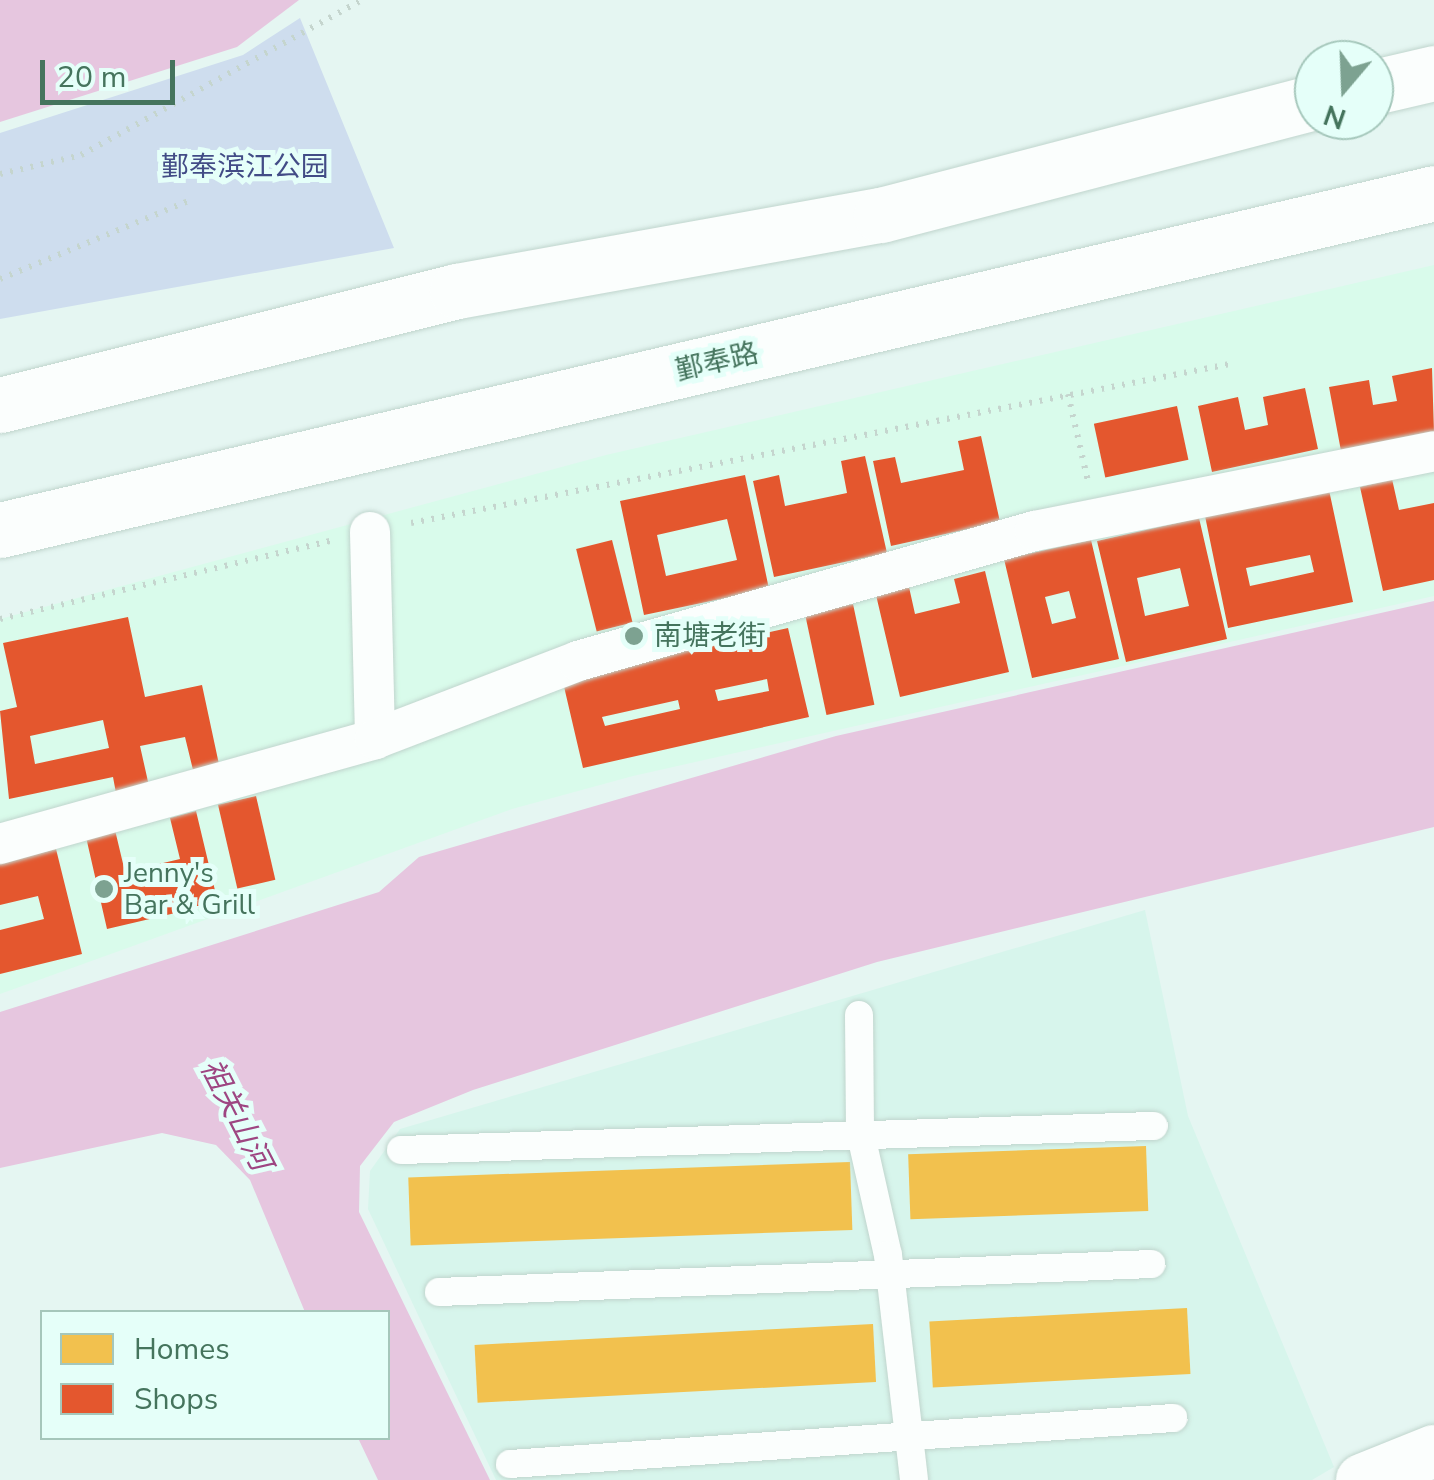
<!DOCTYPE html>
<meta charset="utf-8">
<style>
body{margin:0}
#map{position:relative;width:1434px;height:1480px;overflow:hidden;background:#e5f6f2;font-family:"Nunito Sans","Noto Sans SC",sans-serif}
div>[style]{position:absolute}
.residential>*{inset:0;background:#d7f5ec}
.commercial>*{inset:0;background:#d9fbeb}
.green>*{inset:0;background:#ceddee}
.water>*{inset:0;background:#e6c6df}
.homes>*{inset:0;background:#f2c14e;transform-origin:0 0}
.shops>*{inset:0;background:#e4572e;transform-origin:0 0}
.path>*{height:6px;margin-top:-3px;transform-origin:0;background:repeating-linear-gradient(90deg,#c5d5ce 0 2.5px,transparent 0 10.5px)}
.roads{filter:drop-shadow(0 0 2px #c0d5cd) drop-shadow(0 0 2px #c0d5cd)}
.service>*{height:28px;margin:-14px;padding:0 14px;transform-origin:14px;border-radius:14px;background:#fbfefd}
.pedestrian>*{height:40px;margin:-20px;padding:0 20px;transform-origin:20px;border-radius:20px;background:#fbfefd}
.minor>*{height:52px;margin:-26px;padding:0 26px;transform-origin:26px;border-radius:26px;background:#fbfefd}
.secondary>*{height:55px;margin:-27.5px;padding:0 27.5px;transform-origin:27.5px;border-radius:27.5px;background:#fbfefd}
.dots>*{width:28px;height:28px;translate:-50% -50%;box-sizing:border-box;border:5px solid #e5fff9;border-radius:50%}
span{translate:-50% -50%;white-space:nowrap;text-align:center;line-height:1.15;-webkit-text-stroke:10px #e5fff9;paint-order:stroke}
.park-label{font-size:28px;color:#424c86}
.street-label{font-size:28px;color:#45745d}
.poi-label{font-size:28px;color:#45745d}
.left{translate:0 -50%;text-align:left}
.water-label{font-size:30px;color:#9e4682;font-style:italic}
.legend{position:absolute;left:40px;top:1310px;width:350px;height:130px;box-sizing:border-box;background:#e5fff9;border:2px solid #a5c7bb;margin:0;padding:12px 18px;list-style:none;font-size:30px;color:#45745d}
.legend li{display:flex;align-items:center;gap:20px;height:50px}
.legend b{width:50px;border:2px solid #a5c7bb}
.north{position:absolute;left:1294px;top:40px;width:100px;height:100px;box-sizing:border-box;background:#e5fff9;border:2px solid #a5c7bb;border-radius:50%;rotate:199deg;font-size:28px;font-weight:700;line-height:40px;text-align:center;color:#45745d}
.north::after{content:'';display:block;margin:auto;width:35px;height:45px;background:#7da291;clip-path:polygon(50% 0,100% 100%,50% 72%,0 100%)}
.scale{position:absolute;left:40px;top:60px;width:135px;height:45px;box-sizing:border-box;border:5px solid #45745d;border-top:0;padding-left:12px;font-size:30px;line-height:35px;white-space:nowrap;color:#45745d;-webkit-text-stroke:8px #e5fff9;paint-order:stroke}
</style>
<div id="map">
<div class="residential">
<i style="clip-path:polygon(1145px 910px,1188px 1116px,1334px 1467px,1312px 1480px,496px 1480px,368px 1209px,370px 1171px,400px 1129px)"></i>
</div>
<div class="commercial">
<i style="clip-path:polygon(1434px 265px,1434px 596px,633px 776px,512px 809px,0 994px,0 619px,606px 455px)"></i>
</div>
<div class="green">
<i style="clip-path:polygon(300px 18px,394px 248px,0 319px,0 133px,243px 55px)"></i>
</div>
<div class="water">
<i style="clip-path:polygon(0 0,299px 0,237px 47px,0 122px)"></i>
<i style="clip-path:polygon(1434px 601px,1434px 827px,877px 962px,473px 1090px,394px 1122px,360px 1166px,359px 1212px,490px 1480px,378px 1480px,358px 1438px,388px 1438px,388px 1312px,305px 1312px,250px 1180px,216px 1145px,162px 1133px,0 1168px,0 1012px,379px 892px,419px 857px,836px 736px)"></i>
</div>
<div class="homes">
<i style="left:1146px;top:1146px;width:65px;height:238px;rotate:88deg"></i>
<i style="left:850px;top:1162px;width:68px;height:442px;rotate:88deg"></i>
<i style="left:1187px;top:1308px;width:66px;height:258px;rotate:87deg"></i>
<i style="left:873px;top:1324px;width:58px;height:399px;rotate:87deg"></i>
</div>
<div class="shops">
<i style="clip-path:polygon(1432px 368px,1434px 433px,1341px 451px,1329px 387px,1369px 380px,1373px 405px,1397px 401px,1392px 376px)"></i>
<i style="clip-path:polygon(1305px 388px,1318px 449px,1212px 472px,1198px 406px,1238px 397px,1245px 430px,1268px 425px,1263px 397px)"></i>
<i style="left:1177px;top:406px;width:55px;height:85px;rotate:78deg"></i>
<i style="clip-path:polygon(981px 436px,1000px 522px,891px 546px,873px 461px,895px 457px,901px 483px,964px 470px,958px 441px)"></i>
<i style="clip-path:polygon(865px 456px,887px 553px,774px 577px,753px 481px,779px 475px,785px 506px,847px 493px,841px 461px)"></i>
<i style="clip-path:polygon(evenodd,745px 475px,769px 589px,644px 615px,620px 501px,745px 475px,727px 519px,737px 560px,666px 576px,657px 535px,727px 519px)"></i>
<i style="clip-path:polygon(1392px 479px,1399px 510px,1434px 503px,1434px 580px,1383px 591px,1360px 487px)"></i>
<i style="clip-path:polygon(evenodd,1329px 490px,1353px 602px,1228px 628px,1205px 516px,1329px 490px,1310px 555px,1314px 572px,1250px 586px,1246px 568px,1310px 555px)"></i>
<i style="clip-path:polygon(evenodd,1199px 518px,1227px 639px,1126px 662px,1097px 541px,1199px 518px,1180px 568px,1189px 606px,1145px 616px,1137px 578px,1180px 568px)"></i>
<i style="left:612px;top:540px;width:85px;height:37px;rotate:76deg"></i>
<i style="clip-path:polygon(evenodd,1091px 540px,1119px 659px,1032px 678px,1004px 559px,1091px 540px,1069px 591px,1076px 618px,1052px 624px,1045px 597px,1069px 591px)"></i>
<i style="clip-path:polygon(985px 571px,1009px 672px,900px 697px,876px 595px,909px 587px,915px 614px,960px 603px,954px 579px)"></i>
<i style="left:853px;top:604px;width:103px;height:49px;rotate:78deg"></i>
<i style="clip-path:polygon(evenodd,128px 617px,145px 697px,202px 685px,220px 769px,194px 774px,185px 737px,140px 746px,149px 786px,116px 793px,113px 777px,9px 799px,0 711px,17px 707px,3px 643px,128px 617px,103px 720px,109px 748px,35px 764px,30px 736px,103px 720px)"></i>
<i style="clip-path:polygon(evenodd,788px 628px,809px 717px,583px 768px,562px 678px,788px 628px,767px 679px,769px 691px,718px 701px,715px 690px,767px 679px,788px 628px,678px 700px,680px 709px,605px 726px,602px 717px,678px 700px)"></i>
<i style="left:256px;top:796px;width:86px;height:39px;rotate:77deg"></i>
<i style="clip-path:polygon(196px 811px,218px 903px,107px 929px,86px 837px,115px 830px,125px 872px,180px 859px,170px 818px)"></i>
<i style="clip-path:polygon(56px 849px,82px 954px,0 974px,0 930px,44px 919px,38px 896px,0 905px,0 863px)"></i>
</div>
<div class="path">
<i style="left:0;top:174px;width:83px;rotate:-13.2deg"></i>
<i style="left:81px;top:155px;width:321px;rotate:-28.9deg"></i>
<i style="left:0;top:279px;width:207px;rotate:-22.5deg"></i>
<i style="left:1068px;top:394px;width:89px;rotate:77.1deg"></i>
<i style="left:411px;top:523px;width:834px;rotate:-10.99deg"></i>
<i style="left:0;top:619px;width:340px;rotate:-13.3deg"></i>
</div>
<div class="roads">
<div class="service">
<i style="left:859px;top:1015px;width:116px;rotate:89.5deg"></i>
<i style="left:860px;top:1131px;width:127px;rotate:77.3deg"></i>
<i style="left:888px;top:1255px;width:226px;rotate:83.4deg"></i>
<i style="left:401px;top:1150px;width:753px;rotate:-1.83deg"></i>
<i style="left:439px;top:1292px;width:713px;rotate:-2.25deg"></i>
<i style="left:510px;top:1464px;width:665px;rotate:-3.97deg"></i>
</div>
<div class="pedestrian">
<i style="left:370px;top:532px;width:207px;rotate:88.6deg"></i>
<i style="left:0;top:844px;width:389px;rotate:-15.6deg"></i>
<i style="left:375px;top:739px;width:217px;rotate:-21deg"></i>
<i style="left:578px;top:661px;width:475px;rotate:-15.9deg"></i>
<i style="left:1035px;top:531px;width:407px;rotate:-11.3deg"></i>
</div>
<div class="minor">
<i style="left:1362px;top:1480px;width:78px;rotate:-21.9deg"></i>
</div>
<div class="secondary">
<i style="left:1374px;top:87px;width:62px;rotate:-13.1deg"></i>
<i style="left:0;top:405px;width:471px;rotate:-14deg"></i>
<i style="left:457px;top:291px;width:431px;rotate:-10.2deg"></i>
<i style="left:881px;top:215px;width:448px;rotate:-14.6deg"></i>
<i style="left:0;top:530px;width:1473px;rotate:-13.22deg"></i>
</div>
</div>
<div class="dots">
<i style="left:634px;top:636px;background:#7da291"></i>
<i style="left:104px;top:889px;background:#7da291"></i>
</div>
<div class="park-label">
<span style="left:245px;top:167px">鄞奉滨江公园</span>
</div>
<div class="street-label">
<span style="left:717px;top:362px;rotate:-13deg">鄞奉路</span>
</div>
<div class="poi-label">
<span class="left" style="left:654px;top:636px">南塘老街</span>
<span class="left" style="left:124px;top:889px">Jenny's<br>Bar &amp; Grill</span>
</div>
<div class="water-label">
<span style="left:235px;top:1115px;rotate:63deg">祖关山河</span>
</div>
<ul class="legend">
<li><b style="height:28px;background:#f2c14e"></b>Homes</li>
<li><b style="height:28px;background:#e4572e"></b>Shops</li>
</ul>
<div class="north">N</div>
<div class="scale">20 m</div>
</div>
